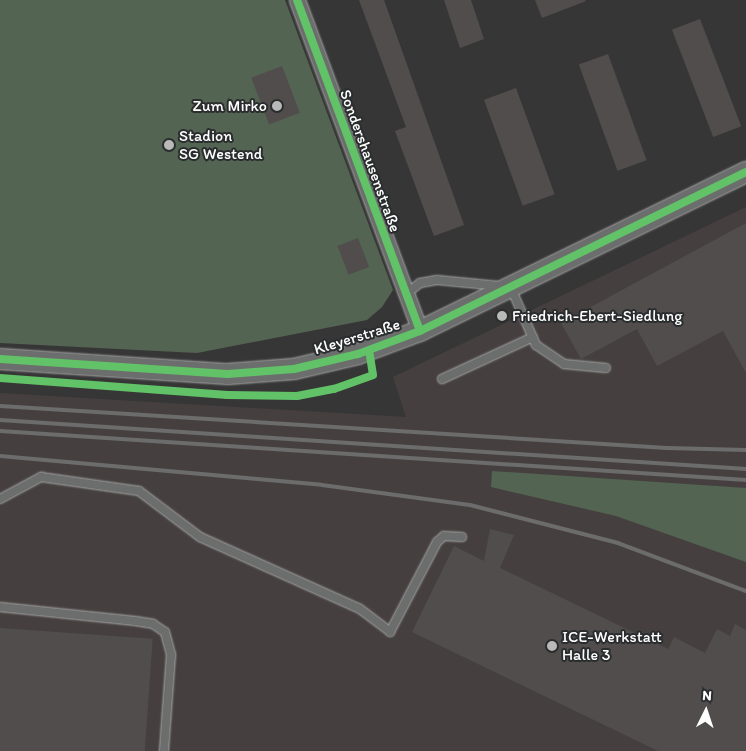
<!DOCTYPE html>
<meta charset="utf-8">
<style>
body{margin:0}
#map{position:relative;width:746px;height:751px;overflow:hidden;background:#373636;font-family:Itim,sans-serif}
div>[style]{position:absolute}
.built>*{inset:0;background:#45403f}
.green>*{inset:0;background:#546452}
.building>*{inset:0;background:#514d4d;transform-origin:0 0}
.roads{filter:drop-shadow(0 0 1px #a5a5a5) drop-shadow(0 0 1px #a5a5a5)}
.lane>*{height:8px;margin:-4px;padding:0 4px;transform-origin:4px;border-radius:4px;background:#6c6d6d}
.street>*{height:15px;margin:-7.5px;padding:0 7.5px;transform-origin:7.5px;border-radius:7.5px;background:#6c6d6d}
.secondary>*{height:20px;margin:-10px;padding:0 10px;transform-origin:10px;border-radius:10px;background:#6c6d6d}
.rail>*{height:4px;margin:-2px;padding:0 2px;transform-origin:2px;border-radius:2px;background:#6c6c6c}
.cycleway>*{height:8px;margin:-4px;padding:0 4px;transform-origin:4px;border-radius:4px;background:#61c268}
.dots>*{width:14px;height:14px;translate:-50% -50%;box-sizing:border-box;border:2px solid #2a2d2e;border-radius:50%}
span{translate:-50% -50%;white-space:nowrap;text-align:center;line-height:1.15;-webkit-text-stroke:4px #2a2d2e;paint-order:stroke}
.poi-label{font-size:16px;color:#fff}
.right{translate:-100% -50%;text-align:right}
.left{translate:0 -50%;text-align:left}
.street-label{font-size:16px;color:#fff}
.north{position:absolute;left:681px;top:686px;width:50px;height:50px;-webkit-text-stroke:4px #2a2d2e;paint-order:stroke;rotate:4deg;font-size:14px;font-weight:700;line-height:20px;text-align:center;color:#fff}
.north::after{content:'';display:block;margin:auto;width:18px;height:22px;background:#fff;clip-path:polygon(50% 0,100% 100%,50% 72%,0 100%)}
</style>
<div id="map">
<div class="built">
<i style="clip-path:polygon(746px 207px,746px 751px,0 751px,0 393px,406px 417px,393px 377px)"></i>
</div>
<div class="green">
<i style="clip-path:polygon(0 0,285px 0,393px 290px,382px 307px,367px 320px,197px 353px,0 343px)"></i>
<i style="clip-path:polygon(492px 471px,746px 488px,746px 562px,616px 516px,491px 487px)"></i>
</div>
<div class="building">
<i style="clip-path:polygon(359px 0,384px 0,464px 225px,434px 236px,395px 131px,406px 127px)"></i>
<i style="clip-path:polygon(444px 0,471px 0,484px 39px,460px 48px)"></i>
<i style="clip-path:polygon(535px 0,585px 0,586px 1px,542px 18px)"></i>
<i style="left:700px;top:19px;width:115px;height:30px;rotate:69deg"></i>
<i style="left:608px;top:54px;width:113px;height:31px;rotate:70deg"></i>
<i style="left:282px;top:66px;width:50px;height:33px;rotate:69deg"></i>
<i style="left:516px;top:88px;width:113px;height:34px;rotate:70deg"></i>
<i style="clip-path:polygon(746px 223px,746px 373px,723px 331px,657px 366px,637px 329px,581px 359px,561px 323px)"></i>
<i style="left:358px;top:238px;width:31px;height:22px;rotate:69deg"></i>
<i style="clip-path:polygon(490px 529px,514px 535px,500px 568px,668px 649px,674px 637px,705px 653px,717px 629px,730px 636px,735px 624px,746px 630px,746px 751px,658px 751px,412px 632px,454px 546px,484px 561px)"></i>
<i style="left:0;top:628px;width:153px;height:123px;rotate:4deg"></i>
</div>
<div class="roads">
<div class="lane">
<i style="left:511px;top:288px;width:62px;rotate:66.3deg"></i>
<i style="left:536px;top:345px;width:34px;rotate:34deg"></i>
<i style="left:564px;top:364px;width:42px;rotate:5.4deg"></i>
<i style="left:406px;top:294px;width:18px;rotate:-38deg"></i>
<i style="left:420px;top:283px;width:17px;rotate:-10deg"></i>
<i style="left:437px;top:280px;width:63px;rotate:5.4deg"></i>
<i style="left:442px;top:379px;width:100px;rotate:-24.8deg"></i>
<i style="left:0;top:499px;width:47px;rotate:-28.2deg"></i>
<i style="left:41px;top:477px;width:99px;rotate:8.1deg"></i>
<i style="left:139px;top:491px;width:76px;rotate:37deg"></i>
<i style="left:200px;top:537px;width:175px;rotate:24.2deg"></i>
<i style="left:360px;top:609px;width:38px;rotate:37deg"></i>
<i style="left:390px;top:632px;width:102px;rotate:-62.4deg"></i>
<i style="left:437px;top:542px;width:9px;rotate:-41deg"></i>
<i style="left:444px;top:536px;width:18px;rotate:3deg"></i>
<i style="left:0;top:607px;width:136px;rotate:5.9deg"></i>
<i style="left:135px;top:621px;width:18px;rotate:9deg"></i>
<i style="left:153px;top:624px;width:14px;rotate:34deg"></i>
<i style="left:165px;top:632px;width:24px;rotate:75deg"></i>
<i style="left:171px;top:655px;width:96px;rotate:94.2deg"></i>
</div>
<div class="street">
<i style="left:297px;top:0;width:353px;rotate:69.6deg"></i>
</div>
<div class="secondary">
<i style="left:0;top:359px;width:228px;rotate:3.8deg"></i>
<i style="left:228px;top:374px;width:66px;rotate:-4.3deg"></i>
<i style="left:294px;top:369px;width:66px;rotate:-13.2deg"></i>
<i style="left:358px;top:354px;width:66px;rotate:-20.4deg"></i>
<i style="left:420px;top:331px;width:363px;rotate:-26deg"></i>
</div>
</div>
<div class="rail">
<i style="left:0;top:406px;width:668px;rotate:3.6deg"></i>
<i style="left:667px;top:448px;width:79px;rotate:1.5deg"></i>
<i style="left:0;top:420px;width:748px;rotate:3.76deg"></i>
<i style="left:0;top:431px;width:748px;rotate:3.76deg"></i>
<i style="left:0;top:456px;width:323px;rotate:5.1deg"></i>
<i style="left:322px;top:485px;width:149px;rotate:7.7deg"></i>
<i style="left:470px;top:505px;width:153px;rotate:14.4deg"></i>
<i style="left:618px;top:543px;width:137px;rotate:20.6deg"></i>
</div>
<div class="cycleway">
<i style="left:297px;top:0;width:353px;rotate:69.6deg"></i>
<i style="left:0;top:359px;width:228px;rotate:3.8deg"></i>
<i style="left:228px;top:374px;width:66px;rotate:-4.3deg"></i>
<i style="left:294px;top:369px;width:66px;rotate:-13.2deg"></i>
<i style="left:358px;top:354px;width:66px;rotate:-20.4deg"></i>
<i style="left:420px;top:331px;width:363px;rotate:-26deg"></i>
<i style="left:0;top:378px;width:228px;rotate:4.3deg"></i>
<i style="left:227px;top:395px;width:70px;rotate:0.8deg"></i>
<i style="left:297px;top:396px;width:38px;rotate:-11deg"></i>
<i style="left:334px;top:389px;width:41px;rotate:-19.7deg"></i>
<i style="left:373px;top:375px;width:24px;rotate:-99deg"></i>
</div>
<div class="dots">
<i style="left:277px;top:106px;background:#b9b9b9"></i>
<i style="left:169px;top:145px;background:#b9b9b9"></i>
<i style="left:502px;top:316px;background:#b9b9b9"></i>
<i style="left:552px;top:646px;background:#b9b9b9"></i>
</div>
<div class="poi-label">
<span class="right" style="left:267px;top:106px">Zum Mirko</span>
<span class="left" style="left:179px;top:145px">Stadion<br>SG Westend</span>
<span class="left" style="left:512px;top:316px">Friedrich-Ebert-Siedlung</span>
<span class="left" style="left:562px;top:646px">ICE-Werkstatt<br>Halle 3</span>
</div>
<div class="street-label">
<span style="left:370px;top:161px;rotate:70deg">Sondershausenstraße</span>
<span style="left:357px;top:337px;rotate:-17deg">Kleyerstraße</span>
</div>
<div class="north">N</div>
</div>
